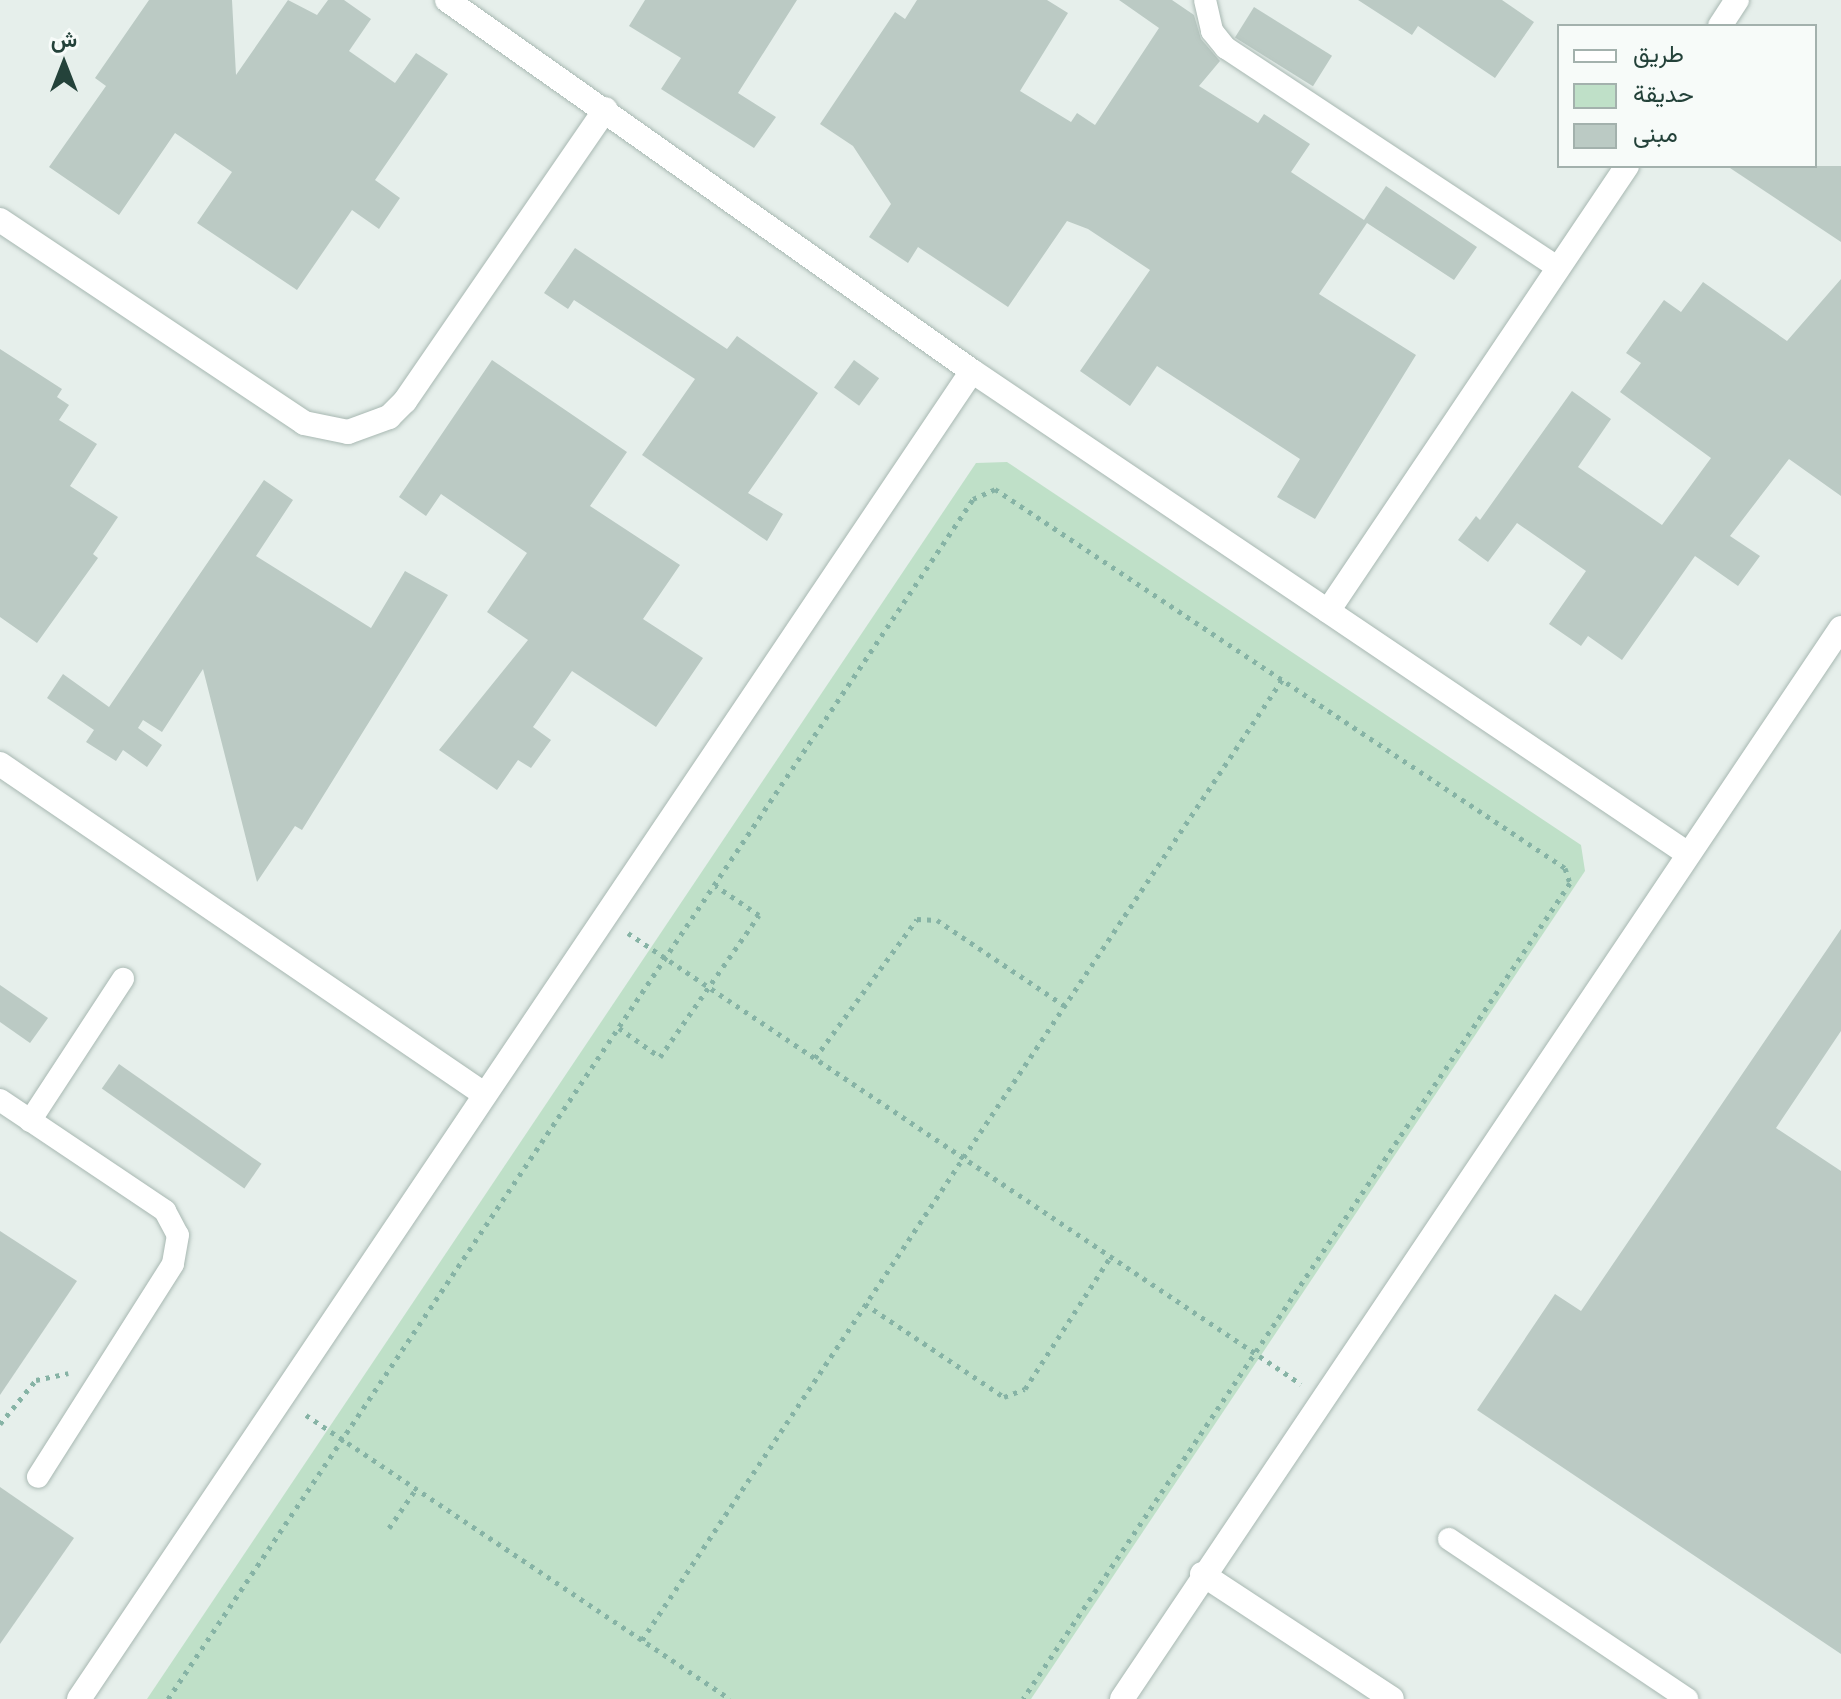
<!DOCTYPE html>
<meta charset="utf-8">
<style>
body{margin:0}
#map{position:relative;width:1841px;height:1699px;overflow:hidden;background:#e6efeb;font-family:Helvetica,Vazirmatn,sans-serif}
div>[style]{position:absolute}
.green>*{inset:0;background:#bfe0c8}
.building>*{inset:0;background:#bbcac4;transform-origin:0 0}
.path>*{height:5px;margin-top:-2.5px;transform-origin:0;background:repeating-linear-gradient(90deg,#86b3a5 0 4px,transparent 0 10px)}
.roads{filter:drop-shadow(0 0 2px #a8b8b2) drop-shadow(0 0 2px #a8b8b2)}
.lane>*{height:22px;margin:-11px;padding:0 11px;transform-origin:11px;border-radius:11px;background:#fff}
.street>*{height:24px;margin:-12px;padding:0 12px;transform-origin:12px;border-radius:12px;background:#fff}
span{translate:-50% -50%;white-space:nowrap;text-align:center;line-height:1.15;-webkit-text-stroke:6px #f7fbf9;paint-order:stroke}
.legend{position:absolute;left:1557px;top:24px;width:260px;height:144px;box-sizing:border-box;background:#f7fbf9;border:2px solid #a3b1ad;margin:0;padding:10px 14px;list-style:none;font-size:24px;color:#24423a}
.legend li{display:flex;align-items:center;gap:16px;height:40px}
.legend b{width:40px;border:2px solid #a3b1ad}
.north{position:absolute;left:24px;top:24px;width:80px;height:80px;-webkit-text-stroke:6px #f7fbf9;paint-order:stroke;rotate:0deg;font-size:22px;font-weight:700;line-height:32px;text-align:center;color:#24423a}
.north::after{content:'';display:block;margin:auto;width:28px;height:36px;background:#24423a;clip-path:polygon(50% 0,100% 100%,50% 72%,0 100%)}
</style>
<div id="map">
<div class="green">
<i style="clip-path:polygon(1007px 462px,1581px 845px,1585px 871px,1031px 1699px,147px 1699px,976px 463px)"></i>
</div>
<div class="building">
<i style="clip-path:polygon(149px 0,232px 0,236px 75px,288px 0,317px 15px,328px 0,344px 0,371px 19px,349px 51px,395px 83px,416px 53px,448px 74px,375px 180px,400px 198px,379px 229px,352px 210px,297px 290px,197px 223px,232px 172px,175px 133px,119px 215px,49px 167px,106px 86px,95px 78px)"></i>
<i style="clip-path:polygon(645px 0,797px 0,738px 93px,776px 117px,754px 148px,661px 89px,681px 58px,629px 26px)"></i>
<i style="clip-path:polygon(917px 0,1047px 0,1068px 13px,1020px 91px,1071px 122px,1077px 113px,1095px 125px,1159px 28px,1119px 0,1172px 0,1194px 15px,1201px 39px,1220px 61px,1199px 86px,1258px 123px,1264px 114px,1310px 144px,1291px 172px,1364px 220px,1386px 186px,1477px 247px,1454px 280px,1367px 223px,1319px 294px,1416px 355px,1315px 519px,1277px 497px,1300px 459px,1157px 366px,1130px 406px,1080px 371px,1150px 270px,1088px 229px,1067px 221px,1008px 307px,918px 247px,908px 263px,869px 237px,891px 204px,853px 146px,820px 124px,895px 12px,905px 19px)"></i>
<i style="clip-path:polygon(1358px 0,1502px 0,1534px 22px,1495px 78px,1418px 26px,1412px 35px)"></i>
<i style="left:1254px;top:7px;width:92px;height:36px;rotate:32deg"></i>
<i style="clip-path:polygon(1727px 166px,1841px 166px,1841px 242px)"></i>
<i style="clip-path:polygon(575px 248px,727px 349px,737px 336px,818px 393px,748px 493px,783px 514px,767px 541px,642px 455px,695px 379px,574px 300px,568px 309px,544px 293px)"></i>
<i style="clip-path:polygon(1841px 279px,1841px 496px,1789px 459px,1730px 536px,1760px 556px,1738px 586px,1695px 556px,1622px 660px,1588px 636px,1581px 646px,1549px 624px,1586px 571px,1517px 523px,1488px 562px,1458px 540px,1476px 516px,1480px 520px,1572px 391px,1611px 419px,1578px 467px,1662px 525px,1711px 458px,1620px 392px,1641px 363px,1626px 353px,1664px 300px,1681px 312px,1703px 282px,1787px 341px)"></i>
<i style="clip-path:polygon(0 349px,62px 389px,57px 397px,69px 405px,59px 420px,97px 444px,70px 486px,118px 517px,93px 554px,98px 558px,37px 643px,0 617px)"></i>
<i style="clip-path:polygon(492px 360px,627px 452px,590px 506px,680px 565px,643px 619px,703px 658px,656px 727px,572px 671px,533px 727px,551px 740px,531px 768px,518px 760px,497px 790px,439px 750px,528px 640px,487px 612px,527px 553px,441px 494px,426px 516px,399px 497px)"></i>
<i style="left:854px;top:360px;width:31px;height:34px;rotate:36deg"></i>
<i style="clip-path:polygon(264px 480px,293px 500px,256px 556px,371px 628px,405px 571px,448px 595px,302px 830px,295px 826px,257px 882px,203px 669px,162px 732px,143px 720px,138px 728px,162px 745px,147px 767px,123px 750px,116px 761px,86px 742px,94px 730px,47px 698px,63px 674px,109px 707px)"></i>
<i style="clip-path:polygon(1841px 929px,1841px 1031px,1776px 1128px,1841px 1171px,1841px 1654px,1477px 1410px,1555px 1294px,1581px 1311px)"></i>
<i style="clip-path:polygon(0 985px,48px 1018px,30px 1043px,0 1022px)"></i>
<i style="left:119px;top:1064px;width:174px;height:30px;rotate:35deg"></i>
<i style="clip-path:polygon(0 1231px,77px 1281px,0 1395px)"></i>
<i style="clip-path:polygon(0 1487px,74px 1538px,0 1644px)"></i>
</div>
<div class="path">
<i style="left:628px;top:933px;width:810px;rotate:33.83deg"></i>
<i style="left:619px;top:1028px;width:50px;rotate:35.3deg"></i>
<i style="left:660px;top:1057px;width:173px;rotate:-55.1deg"></i>
<i style="left:759px;top:915px;width:52px;rotate:-146deg"></i>
<i style="left:815px;top:1058px;width:172px;rotate:-53.7deg"></i>
<i style="left:917px;top:919px;width:20px;rotate:3deg"></i>
<i style="left:937px;top:920px;width:154px;rotate:33.9deg"></i>
<i style="left:865px;top:1304px;width:167px;rotate:33.8deg"></i>
<i style="left:1004px;top:1397px;width:22px;rotate:-21deg"></i>
<i style="left:1025px;top:1389px;width:158px;rotate:-57.1deg"></i>
<i style="left:306px;top:1415px;width:510px;rotate:33.81deg"></i>
<i style="left:0;top:1424px;width:57px;rotate:-50.7deg"></i>
<i style="left:36px;top:1380px;width:33px;rotate:-12deg"></i>
<i style="left:389px;top:1528px;width:47px;rotate:-55.3deg"></i>
<i style="left:642px;top:1640px;width:1156px;rotate:-56.32deg"></i>
<i style="left:168px;top:1699px;width:1445px;rotate:-56.14deg"></i>
<i style="left:973px;top:499px;width:24px;rotate:-24deg"></i>
<i style="left:995px;top:489px;width:685px;rotate:33.62deg"></i>
<i style="left:1565px;top:868px;width:16px;rotate:72deg"></i>
<i style="left:1570px;top:883px;width:982px;rotate:123.84deg"></i>
</div>
<div class="roads">
<div class="lane">
<i style="left:1205px;top:0;width:32px;rotate:77deg"></i>
<i style="left:1212px;top:31px;width:22px;rotate:51deg"></i>
<i style="left:1226px;top:48px;width:399px;rotate:33.5deg"></i>
<i style="left:0;top:1100px;width:199px;rotate:33.9deg"></i>
<i style="left:165px;top:1211px;width:27px;rotate:62deg"></i>
<i style="left:178px;top:1235px;width:29px;rotate:100deg"></i>
<i style="left:173px;top:1264px;width:252px;rotate:122.4deg"></i>
<i style="left:30px;top:1121px;width:170px;rotate:-56.8deg"></i>
<i style="left:1449px;top:1539px;width:287px;rotate:33.9deg"></i>
</div>
<div class="street">
<i style="left:447px;top:0;width:643px;rotate:35.25deg"></i>
<i style="left:972px;top:371px;width:864px;rotate:34deg"></i>
<i style="left:1720px;top:26px;width:31px;rotate:-57deg"></i>
<i style="left:0;top:220px;width:366px;rotate:33.7deg"></i>
<i style="left:304px;top:423px;width:45px;rotate:11.6deg"></i>
<i style="left:348px;top:432px;width:44px;rotate:-20.1deg"></i>
<i style="left:389px;top:417px;width:23px;rotate:-45deg"></i>
<i style="left:405px;top:401px;width:354px;rotate:-55.5deg"></i>
<i style="left:1328px;top:611px;width:536px;rotate:-56.1deg"></i>
<i style="left:0;top:764px;width:586px;rotate:34.29deg"></i>
<i style="left:1202px;top:1574px;width:227px;rotate:33.3deg"></i>
<i style="left:79px;top:1699px;width:1600px;rotate:-56.08deg"></i>
<i style="left:1122px;top:1699px;width:1290px;rotate:-56.13deg"></i>
</div>
</div>
<ul class="legend">
<li><b style="height:10px;background:#fff"></b>طريق</li>
<li><b style="height:22px;background:#bfe0c8"></b>حديقة</li>
<li><b style="height:22px;background:#bbcac4"></b>مبنى</li>
</ul>
<div class="north">ش</div>
</div>
